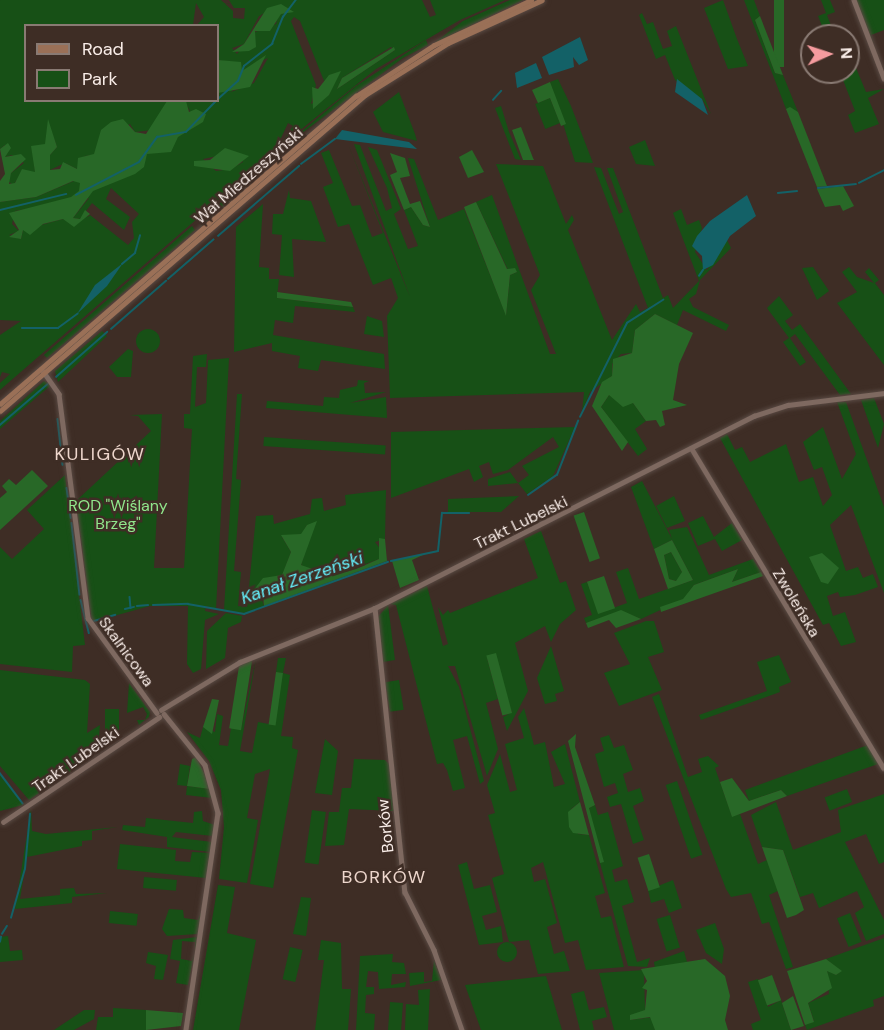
<!DOCTYPE html>
<meta charset="utf-8">
<style>
body{margin:0}
#map{position:relative;width:884px;height:1030px;overflow:hidden;background:#3e2d25;font-family:"DM Sans",sans-serif}
div>[style]{position:absolute}
.green>*{inset:0;background:#175016;transform-origin:0 0}
.round{border-radius:50%}
.forest>*{inset:0;background:#286827;transform-origin:0 0}
.water>*{inset:0;background:#136167}
.stream>*{height:1.5px;margin:-0.75px;padding:0 0.75px;transform-origin:0.75px;border-radius:0.75px;background:#136167}
.roads{filter:drop-shadow(0 0 2px #584942) drop-shadow(0 0 2px #584942)}
.tertiary>*{height:4.5px;margin:-2.25px;padding:0 2.25px;transform-origin:2.25px;border-radius:2.25px;background:#7e6960}
.secondary>*{height:5px;margin:-2.5px;padding:0 2.5px;transform-origin:2.5px;border-radius:2.5px;background:#9a7057}
span{translate:-50% -50%;white-space:nowrap;text-align:center;line-height:1.15;-webkit-text-stroke:5px #3e2d25;paint-order:stroke}
.street-label{font-size:16px;color:#f9ede8}
.park-label{font-size:16px;color:#91e78c}
.neighbourhood-label{font-size:18px;color:#eed7cd;letter-spacing:1.5px}
.water-label{font-size:18px;color:#64edf8;font-style:italic}
.legend{position:absolute;left:24px;top:24px;width:195px;height:78px;box-sizing:border-box;background:#3e2d25;border:2px solid #897a73;margin:0;padding:8px 10px;list-style:none;font-size:18px;color:#f9ede8}
.legend li{display:flex;align-items:center;gap:12px;height:30px}
.legend b{width:30px;border:2px solid #897a73}
.north{position:absolute;left:800px;top:24px;width:60px;height:60px;box-sizing:border-box;background:#3e2d25;border:2px solid #897a73;border-radius:50%;rotate:87deg;font-size:16px;font-weight:700;line-height:24px;text-align:center;color:#f9ede8}
.north::after{content:'';display:block;margin:auto;width:21px;height:27px;background:#f59b9e;clip-path:polygon(50% 0,100% 100%,50% 72%,0 100%)}
</style>
<div id="map">
<div class="green">
<i style="clip-path:polygon(evenodd,0 0,221px 0,233px 11px,233px 18px,244px 19px,245px 8px,234px 8px,229px 0,422px 0,430px 17px,436px 15px,430px 0,505px 0,460px 20px,376px 69px,278px 148px,293px 126px,288px 123px,275px 151px,0 390px,0 383px,10px 374px,2px 372px,0 377px,0 335px,21px 321px,0 320px,0 202px,36px 197px,145px 151px,168px 152px,191px 113px,185px 102px,218px 100px,218px 93px,241px 65px,218px 60px,218px 26px,197px 25px,204px 17px,196px 3px,193px 25px,26px 26px,26px 100px,167px 101px,153px 130px,135px 132px,130px 124px,102px 138px,94px 155px,85px 156px,77px 169px,65px 163px,50px 170px,50px 155px,57px 147px,49px 125px,46px 144px,34px 153px,35px 172px,20px 176px,13px 185px,8px 181px,11px 173px,24px 163px,12px 155px,5px 157px,5px 145px,0 149px,0 0,281px 4px,276px 24px,255px 32px,237px 54px,232px 48px,244px 44px,259px 16px,281px 4px,0 0,294px 17px,300px 21px,324px 81px,335px 73px,329px 95px,311px 104px,316px 85px,291px 21px,294px 17px,0 0,391px 47px,395px 50px,337px 89px,342px 78px,391px 47px,0 0,268px 58px,254px 83px,231px 92px,254px 64px,268px 58px,0 0,237px 152px,243px 162px,231px 169px,216px 171px,203px 159px,237px 152px,0 0,111px 188px,139px 214px,132px 222px,134px 238px,128px 245px,90px 215px,89px 216px,72px 222px,63px 219px,23px 230px,21px 239px,9px 235px,19px 231px,12px 224px,15px 211px,89px 198px,73px 218px,80px 219px,92px 203px,124px 230px,130px 217px,106px 199px,111px 188px)"></i>
<i style="clip-path:polygon(510px 0,523px 0,434px 43px,463px 21px)"></i>
<i style="clip-path:polygon(723px 0,737px 39px,748px 66px,728px 69px,704px 8px)"></i>
<i style="clip-path:polygon(744px 0,754px 0,760px 16px,755px 20px,775px 73px,783px 75px,798px 112px,786px 109px)"></i>
<i style="clip-path:polygon(821px 0,830px 0,835px 12px,827px 15px,835px 36px,826px 36px,818px 16px,826px 13px)"></i>
<i style="clip-path:polygon(856px 0,884px 0,884px 30px,871px 35px,874px 44px)"></i>
<i style="clip-path:polygon(642px 13px,647px 24px,653px 22px,663px 49px,672px 46px,667px 31px,676px 26px,711px 114px,702px 99px,675px 80px,665px 55px,656px 59px,639px 15px)"></i>
<i style="clip-path:polygon(426px 40px,428px 45px,403px 58px,278px 151px,356px 86px)"></i>
<i style="clip-path:polygon(848px 68px,856px 68px,866px 92px,884px 89px,868px 98px,879px 124px,855px 133px,848px 115px,855px 111px,840px 72px)"></i>
<i style="clip-path:polygon(558px 79px,571px 106px,593px 163px,575px 162px,550px 82px)"></i>
<i style="clip-path:polygon(399px 92px,415px 134px,417px 141px,383px 132px,373px 112px)"></i>
<i style="left:550px;top:98px;width:27px;height:16px;rotate:68deg"></i>
<i style="clip-path:polygon(501px 106px,509px 132px,521px 160px,515px 159px,495px 108px)"></i>
<i style="clip-path:polygon(645px 140px,655px 166px,636px 164px,629px 147px)"></i>
<i style="clip-path:polygon(348px 144px,410px 297px,354px 144px,360px 145px,386px 211px,392px 208px,387px 188px,368px 147px,377px 150px,401px 209px,394px 214px,408px 249px,418px 246px,404px 210px,411px 207px,423px 225px,430px 227px,408px 158px,414px 159px,438px 220px,464px 209px,506px 315px,510px 275px,517px 272px,508px 270px,476px 202px,492px 195px,550px 354px,556px 354px,531px 290px,540px 275px,496px 164px,543px 166px,566px 224px,572px 215px,574px 220px,568px 230px,612px 340px,636px 304px,640px 312px,648px 308px,594px 167px,601px 168px,619px 214px,623px 212px,607px 168px,613px 168px,663px 298px,668px 295px,673px 308px,699px 281px,673px 213px,681px 209px,687px 225px,699px 220px,702px 228px,695px 252px,707px 270px,727px 240px,731px 248px,700px 280px,696px 294px,689px 299px,693px 307px,729px 325px,726px 331px,683px 310px,677px 325px,655px 314px,635px 330px,632px 353px,621px 354px,612px 364px,612px 376px,590px 392px,582px 412px,584px 392px,390px 398px,387px 316px,398px 298px,391px 278px,373px 285px,349px 224px,338px 227px,323px 187px,333px 183px,321px 153px,329px 150px,352px 206px,360px 205px,372px 237px,383px 233px)"></i>
<i style="clip-path:polygon(274px 154px,251px 181px,200px 227px,228px 194px)"></i>
<i style="clip-path:polygon(289px 190px,290px 198px,311px 201px,326px 242px,292px 239px,294px 277px,279px 275px,282px 235px,272px 234px,273px 214px,283px 214px)"></i>
<i style="clip-path:polygon(263px 204px,259px 267px,269px 268px,269px 279px,279px 279px,277px 298px,353px 307px,355px 312px,295px 306px,293px 323px,275px 320px,273px 335px,384px 354px,385px 369px,321px 360px,318px 371px,298px 368px,300px 356px,272px 351px,272px 343px,234px 352px,236px 227px)"></i>
<i style="clip-path:polygon(192px 226px,195px 230px,167px 255px,47px 358px,44px 355px)"></i>
<i style="clip-path:polygon(813px 267px,829px 291px,817px 300px,802px 268px)"></i>
<i style="clip-path:polygon(849px 267px,857px 277px,874px 283px,865px 272px,869px 268px,879px 280px,875px 283px,884px 295px,884px 365px,837px 303px,857px 292px,842px 272px)"></i>
<i style="clip-path:polygon(779px 296px,793px 315px,785px 321px,792px 330px,800px 324px,851px 394px,840px 395px,795px 334px,790px 338px,806px 362px,800px 366px,783px 342px,789px 338px,767px 308px)"></i>
<i style="clip-path:polygon(367px 316px,382px 321px,384px 337px,364px 334px)"></i>
<i class="round" style="left:136px;top:329px;width:24px;height:24px"></i>
<i style="clip-path:polygon(102px 331px,107px 336px,58px 382px,55px 371px)"></i>
<i style="clip-path:polygon(128px 349px,133px 351px,131px 377px,117px 377px,109px 367px)"></i>
<i style="clip-path:polygon(207px 354px,206px 367px,197px 367px,195px 407px,206px 403px,208px 360px,229px 358px,216px 609px,206px 606px,205px 611px,219px 614px,205px 620px,201px 669px,193px 673px,187px 664px,188px 606px,150px 606px,92px 622px,76px 501px,151px 431px,138px 416px,130px 415px,162px 414px,154px 568px,184px 568px,192px 429px,184px 428px,184px 414px,190px 414px,193px 356px)"></i>
<i style="clip-path:polygon(358px 380px,369px 381px,364px 383px,365px 393px,386px 392px,350px 403px,386px 397px,387px 418px,266px 408px,267px 401px,323px 406px,324px 397px,339px 398px,340px 390px,357px 386px)"></i>
<i style="clip-path:polygon(44px 381px,51px 385px,0 429px,0 421px)"></i>
<i style="clip-path:polygon(237px 394px,242px 394px,236px 479px,241px 480px,234px 571px,241px 572px,238px 606px,247px 607px,256px 516px,273px 515px,274px 524px,310px 514px,312px 499px,322px 498px,324px 511px,346px 505px,345px 495px,386px 490px,385px 539px,375px 542px,382px 551px,379px 559px,333px 576px,318px 573px,301px 565px,310px 536px,307px 525px,302px 534px,282px 537px,291px 552px,282px 576px,260px 594px,264px 606px,244px 613px,224px 610px)"></i>
<i style="clip-path:polygon(609px 395px,633px 403px,646px 421px,635px 429px,647px 449px,638px 456px,601px 407px)"></i>
<i style="clip-path:polygon(874px 398px,884px 424px,878px 448px,861px 400px)"></i>
<i style="clip-path:polygon(837px 402px,846px 402px,884px 507px,884px 593px,851px 505px,830px 525px,846px 571px,858px 567px,863px 578px,873px 574px,878px 587px,855px 595px,840px 597px,838px 592px,827px 596px,833px 616px,845px 612px,856px 642px,841px 646px,829px 623px,823px 625px,720px 438px,727px 434px,735px 450px,742px 447px,750px 462px,786px 444px,799px 482px,813px 477px,823px 506px,832px 495px,822px 467px,814px 470px,803px 442px,823px 427px,842px 479px,856px 454px)"></i>
<i style="clip-path:polygon(575px 427px,553px 476px,527px 494px,518px 483px,488px 486px,488px 479px,510px 472px,518px 483px,529px 475px,522px 466px,559px 447px,553px 437px,508px 470px,493px 474px,489px 462px,479px 466px,483px 477px,474px 482px,469px 469px,391px 498px,391px 432px)"></i>
<i style="left:264px;top:437px;width:122px;height:9px;rotate:4deg"></i>
<i style="clip-path:polygon(65px 475px,85px 645px,73px 646px,72px 672px,0 664px,0 547px,12px 559px,44px 529px,27px 510px)"></i>
<i style="clip-path:polygon(642px 481px,672px 539px,669px 530px,687px 527px,709px 575px,753px 559px,761px 572px,732px 582px,738px 569px,694px 585px,684px 599px,641px 619px,621px 611px,586px 623px,584px 618px,592px 615px,581px 584px,587px 582px,599px 613px,627px 603px,616px 572px,628px 568px,639px 599px,693px 580px,672px 540px,654px 549px,631px 487px)"></i>
<i style="clip-path:polygon(519px 496px,501px 512px,448px 512px,448px 499px)"></i>
<i style="clip-path:polygon(674px 496px,685px 521px,667px 528px,656px 506px)"></i>
<i style="clip-path:polygon(703px 516px,714px 537px,732px 523px,742px 540px,722px 551px,715px 539px,698px 546px,688px 523px)"></i>
<i style="clip-path:polygon(541px 531px,560px 583px,566px 581px,576px 610px,560px 624px,551px 642px,545px 626px,515px 643px,528px 691px,507px 731px,503px 717px,512px 712px,487px 658px,498px 699px,486px 703px,498px 749px,487px 776px,455px 666px,448px 666px,459px 687px,484px 781px,480px 784px,467px 736px,453px 740px,465px 788px,453px 791px,447px 770px,443px 763px,437px 764px,396px 605px,390px 604px,427px 586px,443px 646px,448px 644px,438px 607px,443px 615px,448px 610px,450px 613px,538px 578px,524px 539px)"></i>
<i style="clip-path:polygon(671px 552px,682px 572px,683px 577px,676px 581px,669px 579px,664px 555px)"></i>
<i style="clip-path:polygon(388px 605px,395px 660px,383px 662px,378px 617px)"></i>
<i style="clip-path:polygon(226px 613px,242px 616px,241px 622px,228px 628px,225px 658px,206px 669px,207px 631px)"></i>
<i style="clip-path:polygon(646px 621px,654px 621px,664px 652px,648px 657px,662px 690px,619px 706px,604px 673px,630px 664px,614px 633px)"></i>
<i style="clip-path:polygon(551px 646px,564px 691px,555px 694px,557px 701px,545px 704px,537px 678px)"></i>
<i style="clip-path:polygon(779px 655px,791px 682px,779px 687px,780px 692px,701px 720px,699px 715px,767px 691px,757px 662px)"></i>
<i style="clip-path:polygon(278px 658px,286px 658px,283px 673px,290px 675px,281px 736px,293px 737px,292px 748px,298px 750px,273px 888px,250px 884px,270px 769px,255px 774px,247px 818px,258px 820px,247px 883px,219px 879px,224px 827px,221px 790px,209px 761px,187px 732px,200px 738px,203px 727px,215px 732px,217px 714px,223px 716px,219px 745px,228px 746px,231px 728px,241px 729px,256px 659px,240px 751px,252px 753px,258px 722px,274px 725px,282px 673px,276px 672px)"></i>
<i style="clip-path:polygon(0 670px,85px 680px,90px 684px,87px 733px,100px 725px,98px 746px,86px 748px,81px 764px,29px 800px,0 766px)"></i>
<i style="left:399px;top:680px;width:30px;height:14px;rotate:81deg"></i>
<i style="clip-path:polygon(129px 683px,150px 712px,149px 717px,145px 720px,139px 725px,137px 720px,145px 720px,147px 714px,143px 707px,127px 713px)"></i>
<i style="clip-path:polygon(659px 694px,688px 777px,702px 772px,698px 759px,708px 756px,719px 766px,715px 768px,732px 816px,740px 814px,758px 864px,767px 860px,778px 891px,769px 895px,793px 967px,786px 969px,769px 922px,762px 924px,751px 893px,731px 897px,726px 889px,652px 697px)"></i>
<i style="clip-path:polygon(524px 708px,534px 745px,545px 742px,554px 787px,565px 784px,551px 752px,565px 744px,580px 802px,571px 809px,578px 834px,589px 835px,605px 893px,595px 896px,601px 918px,611px 916px,624px 967px,586px 970px,578px 940px,565px 943px,543px 862px,531px 868px,534px 882px,545px 879px,557px 923px,547px 927px,554px 954px,564px 951px,570px 971px,538px 974px,529px 940px,509px 942px,492px 878px,504px 874px,488px 815px,495px 813px,487px 785px,500px 754px,510px 792px,517px 790px,505px 744px,524px 738px,518px 717px)"></i>
<i style="left:105px;top:709px;width:14px;height:27px"></i>
<i style="clip-path:polygon(609px 735px,614px 748px,624px 745px,633px 770px,623px 774px,628px 792px,640px 788px,644px 801px,633px 806px,644px 840px,633px 844px,621px 804px,610px 807px,607px 797px,618px 793px,615px 783px,604px 787px,595px 754px,604px 751px,600px 738px)"></i>
<i style="clip-path:polygon(325px 739px,338px 751px,332px 795px,315px 793px)"></i>
<i style="clip-path:polygon(868px 745px,878px 764px,787px 796px,781px 790px,749px 801px,745px 790px)"></i>
<i style="clip-path:polygon(354px 759px,385px 760px,390px 765px,394px 811px,349px 809px,344px 845px,325px 846px,329px 812px,339px 812px,342px 788px,351px 788px)"></i>
<i style="clip-path:polygon(180px 764px,190px 766px,187px 786px,210px 789px,212px 798px,186px 795px,187px 786px,177px 785px)"></i>
<i style="clip-path:polygon(0 774px,1px 775px,23px 805px,0 811px)"></i>
<i style="left:677px;top:781px;width:78px;height:12px;rotate:71deg"></i>
<i style="left:847px;top:789px;width:14px;height:24px;rotate:69deg"></i>
<i style="clip-path:polygon(884px 794px,884px 862px,879px 864px,866px 834px,845px 842px,884px 920px,884px 934px,866px 941px,855px 913px,864px 907px,857px 891px,819px 908px,813px 893px,800px 897px,783px 850px,762px 847px,751px 815px,776px 802px,793px 850px,841px 832px,838px 810px)"></i>
<i style="clip-path:polygon(595px 805px,598px 815px,608px 812px,623px 866px,612px 870px,615px 882px,627px 879px,634px 902px,622px 906px,637px 962px,650px 958px,647px 967px,628px 966px,600px 863px,589px 808px)"></i>
<i style="clip-path:polygon(31px 809px,32px 831px,46px 834px,118px 827px,92px 831px,92px 840px,82px 841px,82px 846px,27px 857px,20px 899px,60px 895px,60px 889px,74px 888px,76px 894px,107px 893px,72px 897px,72px 903px,15px 909px)"></i>
<i style="left:312px;top:810px;width:14px;height:53px;rotate:8deg"></i>
<i style="clip-path:polygon(202px 811px,203px 821px,215px 825px,213px 836px,176px 832px,172px 837px,212px 842px,211px 852px,167px 847px,167px 837px,122px 830px,123px 825px,145px 827px,146px 818px,193px 823px,194px 812px)"></i>
<i style="clip-path:polygon(120px 844px,176px 850px,175px 861px,190px 862px,192px 852px,211px 853px,206px 878px,117px 869px)"></i>
<i style="clip-path:polygon(467px 862px,474px 889px,490px 885px,497px 912px,482px 916px,486px 930px,501px 926px,503px 942px,479px 945px,458px 865px)"></i>
<i style="left:144px;top:877px;width:33px;height:11px;rotate:5deg"></i>
<i style="clip-path:polygon(673px 880px,682px 908px,669px 913px,664px 899px,651px 903px,648px 890px)"></i>
<i style="clip-path:polygon(218px 885px,235px 887px,227px 933px,256px 940px,239px 1030px,193px 1030px)"></i>
<i style="clip-path:polygon(301px 897px,311px 898px,306px 936px,293px 934px)"></i>
<i style="clip-path:polygon(169px 909px,183px 910px,184px 918px,198px 920px,202px 910px,198px 934px,167px 936px,162px 929px)"></i>
<i style="left:110px;top:911px;width:28px;height:12px;rotate:6deg"></i>
<i style="left:850px;top:913px;width:31px;height:14px;rotate:68deg"></i>
<i style="left:670px;top:915px;width:34px;height:14px;rotate:73deg"></i>
<i style="clip-path:polygon(715px 923px,724px 949px,722px 964px,706px 953px,696px 930px)"></i>
<i style="clip-path:polygon(8px 936px,10px 951px,22px 950px,23px 960px,0 962px,0 937px)"></i>
<i style="clip-path:polygon(197px 937px,195px 953px,195px 942px,182px 941px,181px 959px,192px 961px,194px 955px,188px 985px,176px 983px,180px 961px,170px 959px,173px 940px)"></i>
<i style="clip-path:polygon(884px 938px,884px 996px,873px 1000px,874px 1006px,807px 1030px,805px 1025px,814px 1021px,808px 1003px,829px 994px,827px 970px,836px 975px,841px 971px,826px 959px)"></i>
<i style="clip-path:polygon(321px 940px,341px 943px,342px 989px,351px 989px,348px 1030px,315px 1030px,324px 960px,318px 960px)"></i>
<i class="round" style="left:497px;top:942px;width:20px;height:20px"></i>
<i style="left:290px;top:947px;width:13px;height:33px;rotate:13deg"></i>
<i style="clip-path:polygon(684px 951px,687px 962px,655px 969px,654px 962px)"></i>
<i style="clip-path:polygon(148px 952px,168px 955px,163px 980px,154px 979px,156px 966px,146px 963px)"></i>
<i style="clip-path:polygon(393px 954px,392px 962px,404px 963px,406px 974px,392px 974px,391px 985px,406px 982px,405px 987px,379px 989px,378px 972px,368px 971px,366px 987px,374px 987px,374px 994px,366px 995px,365px 1013px,375px 1014px,374px 1030px,356px 1030px,360px 956px)"></i>
<i style="clip-path:polygon(434px 960px,441px 980px,410px 986px,409px 973px,424px 972px,424px 982px,432px 981px)"></i>
<i style="clip-path:polygon(644px 970px,645px 1010px,630px 1020px,653px 1017px,655px 1030px,614px 1030px,599px 973px)"></i>
<i style="clip-path:polygon(546px 976px,562px 1030px,481px 1030px,465px 985px)"></i>
<i style="clip-path:polygon(758px 979px,768px 1007px,781px 1000px,791px 1030px,753px 1030px,751px 1024px,761px 1020px,748px 982px)"></i>
<i style="clip-path:polygon(430px 989px,428px 1030px,405px 1030px,406px 1004px,419px 1005px,418px 990px)"></i>
<i style="clip-path:polygon(584px 991px,589px 1010px,604px 1007px,607px 1017px,592px 1021px,594px 1030px,580px 1030px,571px 994px)"></i>
<i style="left:390px;top:1002px;width:13px;height:28px;rotate:4deg"></i>
<i style="clip-path:polygon(113px 1008px,146px 1010px,146px 1030px,96px 1030px,98px 1017px,113px 1017px)"></i>
<i style="clip-path:polygon(84px 1010px,95px 1010px,94px 1019px,74px 1030px,54px 1030px)"></i>
</div>
<div class="forest">
<i style="left:774px;top:0;width:10px;height:67px"></i>
<i style="clip-path:polygon(281px 4px,294px 12px,281px 14px,270px 31px,255px 31px,256px 47px,249px 51px,232px 52px,244px 44px,267px 8px)"></i>
<i style="clip-path:polygon(760px 16px,783px 75px,775px 73px,755px 20px)"></i>
<i style="clip-path:polygon(394px 47px,395px 50px,337px 89px,342px 78px)"></i>
<i style="clip-path:polygon(266px 55px,250px 87px,218px 93px,218px 60px,241px 62px,242px 71px)"></i>
<i style="clip-path:polygon(341px 71px,329px 95px,313px 109px,312px 87px,318px 89px,329px 75px)"></i>
<i style="clip-path:polygon(550px 82px,566px 124px,561px 126px,550px 98px,538px 103px,532px 90px)"></i>
<i style="clip-path:polygon(167px 101px,186px 101px,189px 112px,196px 109px,206px 114px,203px 122px,178px 137px,171px 152px,147px 154px,144px 167px,135px 174px,93px 191px,73px 218px,80px 219px,85px 210px,90px 214px,74px 227px,63px 219px,43px 224px,30px 235px,23px 230px,21px 239px,9px 237px,19px 230px,9px 213px,71px 197px,79px 191px,80px 183px,73px 181px,36px 197px,0 202px,0 181px,5px 174px,0 149px,8px 143px,11px 148px,5px 157px,21px 154px,26px 159px,11px 173px,9px 184px,15px 183px,22px 169px,35px 172px,31px 146px,45px 144px,48px 119px,57px 147px,50px 155px,50px 170px,60px 169px,63px 162px,77px 169px,78px 158px,94px 154px,101px 130px,111px 122px,123px 119px,135px 132px,146px 134px)"></i>
<i style="clip-path:polygon(790px 107px,798px 112px,827px 186px,817px 187px,786px 109px)"></i>
<i style="clip-path:polygon(521px 127px,533px 158px,534px 160px,523px 160px,512px 130px)"></i>
<i style="clip-path:polygon(225px 148px,249px 156px,230px 171px,194px 166px,194px 161px,210px 160px)"></i>
<i style="clip-path:polygon(472px 150px,484px 172px,468px 178px,459px 157px)"></i>
<i style="clip-path:polygon(390px 153px,405px 158px,410px 176px,400px 178px,410px 204px,420px 201px,430px 227px,423px 225px,411px 207px,404px 210px,390px 175px,397px 172px)"></i>
<i style="clip-path:polygon(843px 186px,854px 206px,843px 211px,840px 205px,825px 207px,817px 189px)"></i>
<i style="clip-path:polygon(476px 202px,507px 269px,515px 268px,517px 272px,510px 275px,506px 316px,464px 207px)"></i>
<i style="clip-path:polygon(277px 292px,351px 302px,353px 307px,277px 298px)"></i>
<i style="clip-path:polygon(655px 314px,693px 333px,679px 364px,673px 400px,687px 405px,662px 411px,665px 425px,660px 427px,656px 420px,646px 421px,633px 403px,623px 407px,609px 395px,601px 407px,628px 442px,622px 451px,592px 406px,602px 382px,612px 376px,613px 359px,632px 353px,635px 330px)"></i>
<i style="clip-path:polygon(32px 470px,48px 486px,0 530px,0 498px,7px 492px,2px 486px,9px 479px,16px 485px)"></i>
<i style="left:584px;top:512px;width:49px;height:11px;rotate:71deg"></i>
<i style="clip-path:polygon(317px 521px,301px 565px,333px 576px,356px 569px,379px 559px,379px 538px,385px 539px,387px 561px,264px 606px,263px 596px,253px 591px,263px 578px,282px 575px,291px 552px,281px 535px,301px 534px,307px 525px)"></i>
<i style="clip-path:polygon(evenodd,672px 540px,693px 580px,668px 589px,654px 549px,672px 540px,671px 552px,682px 572px,676px 581px,669px 579px,664px 555px,671px 552px)"></i>
<i style="clip-path:polygon(822px 553px,839px 568px,828px 584px,821px 582px,809px 557px)"></i>
<i style="clip-path:polygon(425px 554px,412px 560px,419px 580px,400px 588px,392px 561px)"></i>
<i style="clip-path:polygon(738px 569px,732px 582px,761px 572px,763px 576px,661px 612px,660px 607px,683px 599px,694px 585px)"></i>
<i style="left:604px;top:576px;width:34px;height:18px;rotate:71deg"></i>
<i style="clip-path:polygon(621px 610px,641px 619px,616px 628px,609px 620px,588px 628px,586px 623px)"></i>
<i style="left:496px;top:653px;width:62px;height:10px;rotate:75deg"></i>
<i style="left:252px;top:661px;width:70px;height:12px;rotate:99deg"></i>
<i style="left:276px;top:672px;width:7px;height:53px;rotate:8deg"></i>
<i style="clip-path:polygon(212px 699px,219px 700px,212px 734px,203px 727px)"></i>
<i style="clip-path:polygon(576px 734px,575px 747px,595px 805px,589px 808px,604px 862px,600px 863px,568px 741px)"></i>
<i style="clip-path:polygon(196px 757px,204px 773px,210px 789px,187px 786px,192px 759px)"></i>
<i style="clip-path:polygon(732px 778px,749px 801px,781px 790px,787px 796px,732px 817px,720px 782px)"></i>
<i style="clip-path:polygon(580px 802px,589px 835px,573px 833px,569px 827px,568px 812px)"></i>
<i style="clip-path:polygon(762px 847px,783px 850px,804px 910px,796px 915px,787px 918px)"></i>
<i style="left:649px;top:854px;width:35px;height:12px;rotate:72deg"></i>
<i style="clip-path:polygon(705px 959px,725px 976px,730px 996px,725px 1020px,728px 1030px,655px 1030px,650px 1017px,630px 1020px,630px 1015px,645px 1010px,647px 990px,642px 988px,647px 981px,641px 969px)"></i>
<i style="clip-path:polygon(826px 959px,842px 971px,836px 975px,827px 971px,832px 988px,808px 1003px,814px 1022px,805px 1025px,787px 971px)"></i>
<i style="left:772px;top:975px;width:27px;height:15px;rotate:70deg"></i>
<i style="clip-path:polygon(793px 996px,804px 1026px,791px 1030px,782px 1003px)"></i>
<i style="clip-path:polygon(146px 1010px,183px 1013px,181px 1026px,146px 1030px)"></i>
</div>
<div class="water">
<i style="clip-path:polygon(580px 37px,588px 60px,579px 65px,573px 57px,574px 67px,549px 75px,542px 57px)"></i>
<i style="clip-path:polygon(536px 63px,542px 78px,517px 88px,515px 73px)"></i>
<i style="clip-path:polygon(677px 79px,702px 99px,708px 115px,675px 92px)"></i>
<i style="clip-path:polygon(342px 130px,409px 142px,417px 149px,335px 139px)"></i>
<i style="clip-path:polygon(747px 195px,756px 216px,730px 236px,713px 265px,703px 270px,702px 256px,692px 246px,697px 236px,710px 221px)"></i>
<i style="clip-path:polygon(123px 263px,107px 286px,77px 314px,95px 285px)"></i>
</div>
<div class="stream">
<i style="left:218px;top:99px;width:27px;rotate:-42deg"></i>
<i style="left:238px;top:81px;width:16px;rotate:-68deg"></i>
<i style="left:244px;top:66px;width:36px;rotate:-38deg"></i>
<i style="left:272px;top:44px;width:29px;rotate:-68deg"></i>
<i style="left:283px;top:17px;width:21px;rotate:-53deg"></i>
<i style="left:493px;top:100px;width:12px;rotate:-48deg"></i>
<i style="left:301px;top:164px;width:42px;rotate:-36.3deg"></i>
<i style="left:859px;top:183px;width:28px;rotate:-27deg"></i>
<i style="left:818px;top:188px;width:38px;rotate:-6deg"></i>
<i style="left:778px;top:193px;width:19px;rotate:-6deg"></i>
<i style="left:76px;top:195px;width:71px;rotate:-27.6deg"></i>
<i style="left:139px;top:162px;width:31px;rotate:-54deg"></i>
<i style="left:157px;top:137px;width:29px;rotate:-10deg"></i>
<i style="left:186px;top:132px;width:45px;rotate:-45.9deg"></i>
<i style="left:0;top:210px;width:68px;rotate:-13.6deg"></i>
<i style="left:218px;top:236px;width:107px;rotate:-40.8deg"></i>
<i style="left:122px;top:264px;width:17px;rotate:-40deg"></i>
<i style="left:135px;top:253px;width:18px;rotate:-74deg"></i>
<i style="left:699px;top:276px;width:7px;rotate:-56deg"></i>
<i style="left:168px;top:279px;width:60px;rotate:-40.9deg"></i>
<i style="left:22px;top:328px;width:36px"></i>
<i style="left:58px;top:328px;width:24px;rotate:-36deg"></i>
<i style="left:111px;top:329px;width:73px;rotate:-41.1deg"></i>
<i style="left:56px;top:377px;width:68px;rotate:-41.4deg"></i>
<i style="left:580px;top:417px;width:105px;rotate:-63.4deg"></i>
<i style="left:627px;top:323px;width:43px;rotate:-32.6deg"></i>
<i style="left:58px;top:419px;width:46px;rotate:83.8deg"></i>
<i style="left:0;top:425px;width:65px;rotate:-40.6deg"></i>
<i style="left:67px;top:488px;width:30px;rotate:82deg"></i>
<i style="left:528px;top:495px;width:35px;rotate:-35deg"></i>
<i style="left:557px;top:475px;width:58px;rotate:-68.7deg"></i>
<i style="left:72px;top:523px;width:72px;rotate:83.7deg"></i>
<i style="left:391px;top:561px;width:48px;rotate:-12deg"></i>
<i style="left:438px;top:551px;width:38px;rotate:-84deg"></i>
<i style="left:442px;top:513px;width:27px"></i>
<i style="left:130px;top:597px;width:11px;rotate:85deg"></i>
<i style="left:81px;top:600px;width:34px;rotate:76deg"></i>
<i style="left:153px;top:605px;width:35px;rotate:-2deg"></i>
<i style="left:188px;top:604px;width:57px;rotate:10.1deg"></i>
<i style="left:244px;top:614px;width:153px;rotate:-19.9deg"></i>
<i style="left:137px;top:606px;width:11px;rotate:-5deg"></i>
<i style="left:125px;top:609px;width:9px;rotate:-13deg"></i>
<i style="left:94px;top:621px;width:22px;rotate:-16deg"></i>
<i style="left:0;top:773px;width:38px;rotate:53deg"></i>
<i style="left:11px;top:918px;width:51px;rotate:-74.1deg"></i>
<i style="left:25px;top:869px;width:55px;rotate:-84.8deg"></i>
<i style="left:2px;top:934px;width:9px;rotate:-58deg"></i>
<i style="left:0;top:942px;width:5px;rotate:-79deg"></i>
</div>
<div class="roads">
<div class="tertiary">
<i style="left:854px;top:0;width:84px;rotate:69deg"></i>
<i style="left:43px;top:371px;width:28px;rotate:55deg"></i>
<i style="left:59px;top:394px;width:226px;rotate:82.6deg"></i>
<i style="left:88px;top:618px;width:117px;rotate:54deg"></i>
<i style="left:692px;top:449px;width:372px;rotate:59deg"></i>
<i style="left:375px;top:608px;width:286px;rotate:84deg"></i>
<i style="left:405px;top:892px;width:65px;rotate:63.4deg"></i>
<i style="left:434px;top:950px;width:85px;rotate:70.7deg"></i>
<i style="left:161px;top:710px;width:92px;rotate:-31.3deg"></i>
<i style="left:240px;top:662px;width:145px;rotate:-21.8deg"></i>
<i style="left:375px;top:608px;width:425px;rotate:-26.9deg"></i>
<i style="left:754px;top:416px;width:36px;rotate:-18deg"></i>
<i style="left:788px;top:405px;width:97px;rotate:-7.1deg"></i>
<i style="left:164px;top:714px;width:65px;rotate:51.2deg"></i>
<i style="left:205px;top:765px;width:50px;rotate:74.8deg"></i>
<i style="left:218px;top:813px;width:219px;rotate:98.4deg"></i>
<i style="left:3px;top:822px;width:188px;rotate:-33.9deg"></i>
</div>
<div class="secondary">
<i style="left:0;top:404px;width:471px;rotate:-40.9deg"></i>
<i style="left:356px;top:96px;width:93px;rotate:-33.2deg"></i>
<i style="left:434px;top:45px;width:107px;rotate:-24.9deg"></i>
<i style="left:0;top:411px;width:483px;rotate:-40.9deg"></i>
<i style="left:365px;top:95px;width:98px;rotate:-32.1deg"></i>
<i style="left:448px;top:43px;width:103px;rotate:-24.6deg"></i>
</div>
</div>
<div class="street-label">
<span style="left:249px;top:176px;rotate:-41deg">Wał Miedzeszyński</span>
<span style="left:521px;top:523px;rotate:-26deg">Trakt Lubelski</span>
<span style="left:796px;top:603px;rotate:59deg">Zwoleńska</span>
<span style="left:126px;top:652px;rotate:54deg">Skalnicowa</span>
<span style="left:76px;top:760px;rotate:-35deg">Trakt Lubelski</span>
<span style="left:386px;top:826px;rotate:-96deg">Borków</span>
</div>
<div class="park-label">
<span style="left:118px;top:515px">ROD "Wiślany<br>Brzeg"</span>
</div>
<div class="neighbourhood-label">
<span style="left:100px;top:454px">KULIGÓW</span>
<span style="left:384px;top:877px">BORKÓW</span>
</div>
<div class="water-label">
<span style="left:302px;top:578px;rotate:-19deg">Kanał Zerzeński</span>
</div>
<ul class="legend">
<li><b style="height:8px;background:#9a7057"></b>Road</li>
<li><b style="height:16px;background:#175016"></b>Park</li>
</ul>
<div class="north">N</div>
</div>
